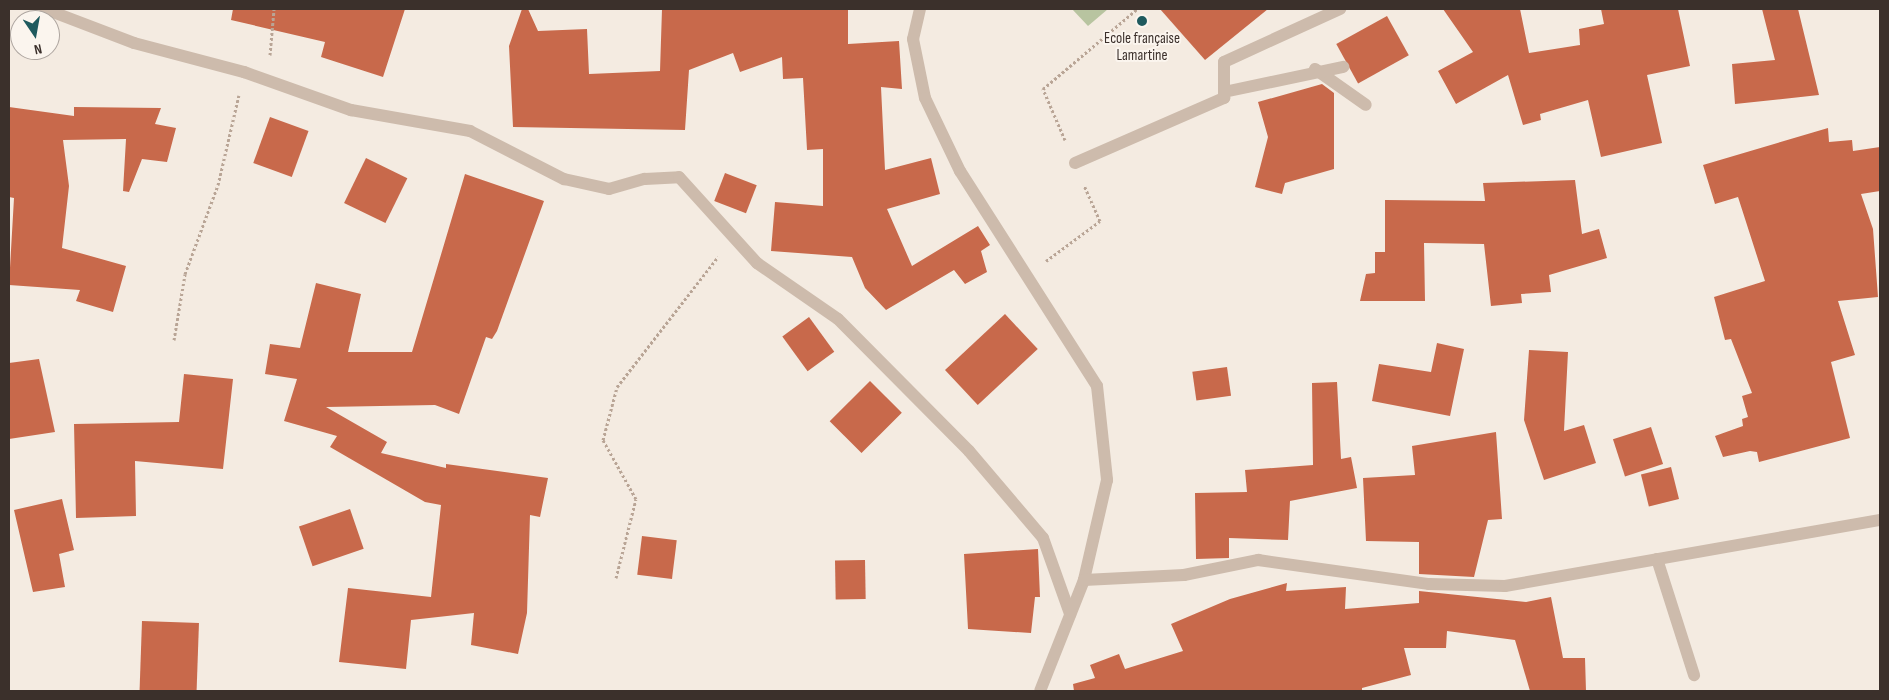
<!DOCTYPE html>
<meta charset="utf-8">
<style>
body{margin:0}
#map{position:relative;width:1889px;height:700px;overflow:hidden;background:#f4ebe1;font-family:"Sofia Sans Condensed",sans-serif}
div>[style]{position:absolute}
.green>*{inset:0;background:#b8c4a0}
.building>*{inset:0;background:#c8694b;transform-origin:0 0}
.path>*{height:3px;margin-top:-1.5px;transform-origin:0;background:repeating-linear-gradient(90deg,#b9a596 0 2.5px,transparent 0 5px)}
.minor>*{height:12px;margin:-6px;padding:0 6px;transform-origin:6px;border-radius:6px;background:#cdbbac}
.dots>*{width:14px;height:14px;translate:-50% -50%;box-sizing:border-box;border:2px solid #fbf5ee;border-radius:50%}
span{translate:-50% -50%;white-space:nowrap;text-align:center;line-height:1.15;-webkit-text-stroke:4px #fbf5ee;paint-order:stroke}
.poi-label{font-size:15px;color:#3b302b}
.frame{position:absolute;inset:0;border:10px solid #3b302b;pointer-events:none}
.north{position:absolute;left:10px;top:10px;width:50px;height:50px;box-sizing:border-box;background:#fbf5ee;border:1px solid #aea6a0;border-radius:50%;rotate:168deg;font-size:14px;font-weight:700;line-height:20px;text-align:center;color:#3b302b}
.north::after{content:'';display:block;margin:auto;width:18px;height:22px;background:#1f5a5e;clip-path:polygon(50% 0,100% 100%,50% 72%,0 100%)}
</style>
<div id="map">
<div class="green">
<i style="clip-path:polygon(1072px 9px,1108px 9px,1088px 26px)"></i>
</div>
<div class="building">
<i style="clip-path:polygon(233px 9px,405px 9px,383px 77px,321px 57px,325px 42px,231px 20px)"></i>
<i style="clip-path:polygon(522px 9px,528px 9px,538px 31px,587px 29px,589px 74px,660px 71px,662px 9px,848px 9px,848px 44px,899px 41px,902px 89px,881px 87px,885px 170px,931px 158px,940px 194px,887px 209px,912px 266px,978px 226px,990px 245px,981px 251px,987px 272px,965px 284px,954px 270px,886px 310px,865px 288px,852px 257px,771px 251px,775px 202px,823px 206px,823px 149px,807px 150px,803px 78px,783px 79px,782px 57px,740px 72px,733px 53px,689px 70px,685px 130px,513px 127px,509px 46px)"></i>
<i style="clip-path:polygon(1160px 9px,1268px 9px,1205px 60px)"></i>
<i style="clip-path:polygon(1443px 9px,1520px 9px,1529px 53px,1580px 45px,1579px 29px,1604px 24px,1601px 9px,1678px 9px,1690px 66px,1647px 75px,1662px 143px,1601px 157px,1588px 100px,1540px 114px,1541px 120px,1523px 125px,1508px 75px,1456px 104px,1438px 71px,1473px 52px)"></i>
<i style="clip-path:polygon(1762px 9px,1798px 9px,1819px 95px,1735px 104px,1732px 64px,1775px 60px)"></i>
<i style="left:1387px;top:16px;width:45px;height:58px;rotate:61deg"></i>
<i style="clip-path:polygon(1322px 84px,1334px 93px,1334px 169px,1285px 183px,1282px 194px,1255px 187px,1268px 137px,1258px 102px)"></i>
<i style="clip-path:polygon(9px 107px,74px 116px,74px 107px,161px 108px,155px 124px,176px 128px,167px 162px,142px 159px,129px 192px,123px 191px,126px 139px,63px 140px,69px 186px,62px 248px,126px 266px,113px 312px,76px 301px,80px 290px,9px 285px,14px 198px,9px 197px)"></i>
<i style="left:270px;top:117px;width:41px;height:49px;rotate:20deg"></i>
<i style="clip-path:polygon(1828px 128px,1829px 142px,1852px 140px,1853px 151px,1880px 147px,1880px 191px,1861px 194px,1873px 229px,1878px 297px,1838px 301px,1855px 355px,1831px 362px,1850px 438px,1759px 462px,1757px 452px,1750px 451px,1723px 457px,1715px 436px,1743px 426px,1742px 419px,1748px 417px,1742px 396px,1752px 393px,1731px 339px,1725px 340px,1714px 297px,1765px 281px,1738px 197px,1715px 204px,1703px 165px)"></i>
<i style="left:366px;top:158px;width:46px;height:50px;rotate:26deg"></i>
<i style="left:725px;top:173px;width:34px;height:30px;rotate:21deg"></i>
<i style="clip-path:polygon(465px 174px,544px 201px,497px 331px,492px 339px,486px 337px,459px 414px,435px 405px,326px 407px,387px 442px,381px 453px,446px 468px,446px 464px,548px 478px,540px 517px,530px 515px,527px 613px,518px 654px,471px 645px,474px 613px,411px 620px,406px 669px,339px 662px,348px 588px,431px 597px,441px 505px,425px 502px,330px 447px,337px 436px,284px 421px,297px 379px,265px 374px,270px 344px,300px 348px,316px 283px,361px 294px,348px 352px,412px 352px)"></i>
<i style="clip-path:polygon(1575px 180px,1582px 234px,1599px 229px,1607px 258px,1549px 275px,1551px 292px,1521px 294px,1522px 303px,1491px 306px,1484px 244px,1424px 243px,1425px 301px,1360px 301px,1366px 274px,1375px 273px,1375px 252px,1385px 252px,1385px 200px,1485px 201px,1483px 183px)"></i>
<i style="left:1005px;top:314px;width:48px;height:82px;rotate:47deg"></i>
<i style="left:809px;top:317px;width:43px;height:33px;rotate:54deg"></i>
<i style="clip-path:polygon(1437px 343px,1464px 349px,1450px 416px,1372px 401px,1379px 364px,1431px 372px)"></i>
<i style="clip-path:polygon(1529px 350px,1568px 352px,1564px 431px,1584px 425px,1596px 463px,1544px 480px,1524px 420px)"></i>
<i style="clip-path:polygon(39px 359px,55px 432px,9px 439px,9px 363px)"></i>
<i style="left:1227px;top:367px;width:29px;height:35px;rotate:82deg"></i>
<i style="clip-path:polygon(184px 374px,233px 379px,223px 469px,135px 461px,136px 516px,76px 518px,74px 424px,179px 422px)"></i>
<i style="left:870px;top:381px;width:45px;height:57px;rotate:45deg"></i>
<i style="clip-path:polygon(1337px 382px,1341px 459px,1351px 457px,1357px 488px,1290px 501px,1288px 540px,1229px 538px,1229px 558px,1196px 559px,1195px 493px,1247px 492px,1245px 470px,1313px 465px,1312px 383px)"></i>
<i style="left:1651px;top:427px;width:39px;height:40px;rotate:72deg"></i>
<i style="clip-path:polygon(1496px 432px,1502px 519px,1488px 520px,1474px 577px,1419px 574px,1419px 542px,1366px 541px,1363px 478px,1415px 475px,1412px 446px)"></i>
<i style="left:1671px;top:467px;width:33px;height:31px;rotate:76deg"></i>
<i style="clip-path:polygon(62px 499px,74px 550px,59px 554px,65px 587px,33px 592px,14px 510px)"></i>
<i style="left:350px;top:509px;width:42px;height:54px;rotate:71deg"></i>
<i style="left:642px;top:536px;width:35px;height:39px;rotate:7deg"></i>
<i style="clip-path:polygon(1038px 549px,1040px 597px,1035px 597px,1031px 633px,968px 629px,964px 554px)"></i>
<i style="left:865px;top:560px;width:39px;height:30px;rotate:89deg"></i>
<i style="clip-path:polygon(1287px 583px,1286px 591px,1346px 587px,1345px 609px,1419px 603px,1419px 591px,1526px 602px,1551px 597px,1563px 658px,1585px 658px,1586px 691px,1530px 691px,1515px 640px,1447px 631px,1446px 648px,1404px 648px,1411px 675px,1362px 688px,1362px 691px,1074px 691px,1073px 684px,1095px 678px,1090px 665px,1119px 654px,1125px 669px,1183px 651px,1171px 624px,1230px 599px)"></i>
<i style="left:142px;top:621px;width:57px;height:70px;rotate:2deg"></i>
</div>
<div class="path">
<i style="left:270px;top:55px;width:46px;rotate:-85deg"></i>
<i style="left:1065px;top:140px;width:56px;rotate:-113.3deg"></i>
<i style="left:1043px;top:89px;width:123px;rotate:-40.4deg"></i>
<i style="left:1046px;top:261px;width:67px;rotate:-36.5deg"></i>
<i style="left:1100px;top:221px;width:39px;rotate:-114deg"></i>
<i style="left:174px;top:340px;width:67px;rotate:-80.5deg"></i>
<i style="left:185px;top:274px;width:95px;rotate:-69.7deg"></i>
<i style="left:218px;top:185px;width:92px;rotate:-76.9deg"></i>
<i style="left:616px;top:578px;width:81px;rotate:-75.8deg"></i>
<i style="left:636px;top:499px;width:68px;rotate:-119.2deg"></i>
<i style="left:603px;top:440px;width:55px;rotate:-75.2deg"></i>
<i style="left:617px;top:387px;width:165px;rotate:-52.2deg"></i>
</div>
<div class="minor">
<i style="left:45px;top:9px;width:95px;rotate:20.9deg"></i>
<i style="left:134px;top:43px;width:114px;rotate:14.8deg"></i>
<i style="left:244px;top:72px;width:114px;rotate:19.6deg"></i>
<i style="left:351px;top:110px;width:121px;rotate:10deg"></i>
<i style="left:470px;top:131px;width:106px;rotate:27.1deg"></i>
<i style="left:564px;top:179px;width:46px;rotate:12.5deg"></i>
<i style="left:609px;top:189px;width:37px;rotate:-16deg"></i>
<i style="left:645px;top:179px;width:34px;rotate:-3deg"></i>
<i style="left:679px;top:177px;width:116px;rotate:47.8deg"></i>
<i style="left:757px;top:263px;width:98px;rotate:34.7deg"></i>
<i style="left:838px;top:319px;width:186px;rotate:45.2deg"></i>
<i style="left:969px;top:451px;width:114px;rotate:49.6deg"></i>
<i style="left:1043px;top:538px;width:81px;rotate:70.4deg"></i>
<i style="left:920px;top:9px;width:31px;rotate:103deg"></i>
<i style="left:913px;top:39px;width:60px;rotate:78.5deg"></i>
<i style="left:925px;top:98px;width:81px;rotate:64.4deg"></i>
<i style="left:960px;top:171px;width:255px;rotate:57.5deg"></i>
<i style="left:1097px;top:386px;width:95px;rotate:83.9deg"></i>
<i style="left:1107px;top:480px;width:103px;rotate:103deg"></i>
<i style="left:1084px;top:580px;width:119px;rotate:111.6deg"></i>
<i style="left:1315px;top:69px;width:62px;rotate:35.2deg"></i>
<i style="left:1224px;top:92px;width:122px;rotate:-11.9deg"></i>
<i style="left:1075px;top:163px;width:163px;rotate:-23.6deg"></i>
<i style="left:1224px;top:98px;width:36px;rotate:-90deg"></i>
<i style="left:1224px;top:62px;width:128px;rotate:-24.6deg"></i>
<i style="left:1657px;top:559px;width:122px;rotate:72.3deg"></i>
<i style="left:1084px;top:580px;width:100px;rotate:-2.9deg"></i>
<i style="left:1184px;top:575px;width:76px;rotate:-11.5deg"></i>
<i style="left:1258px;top:560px;width:173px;rotate:8deg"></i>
<i style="left:1429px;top:584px;width:76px;rotate:1.5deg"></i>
<i style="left:1505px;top:586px;width:381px;rotate:-10deg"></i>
</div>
<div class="dots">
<i style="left:1142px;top:21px;background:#1f5a5e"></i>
</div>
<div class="poi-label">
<span style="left:1142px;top:47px">Ecole française<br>Lamartine</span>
</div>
<div class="frame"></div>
<div class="north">N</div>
</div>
